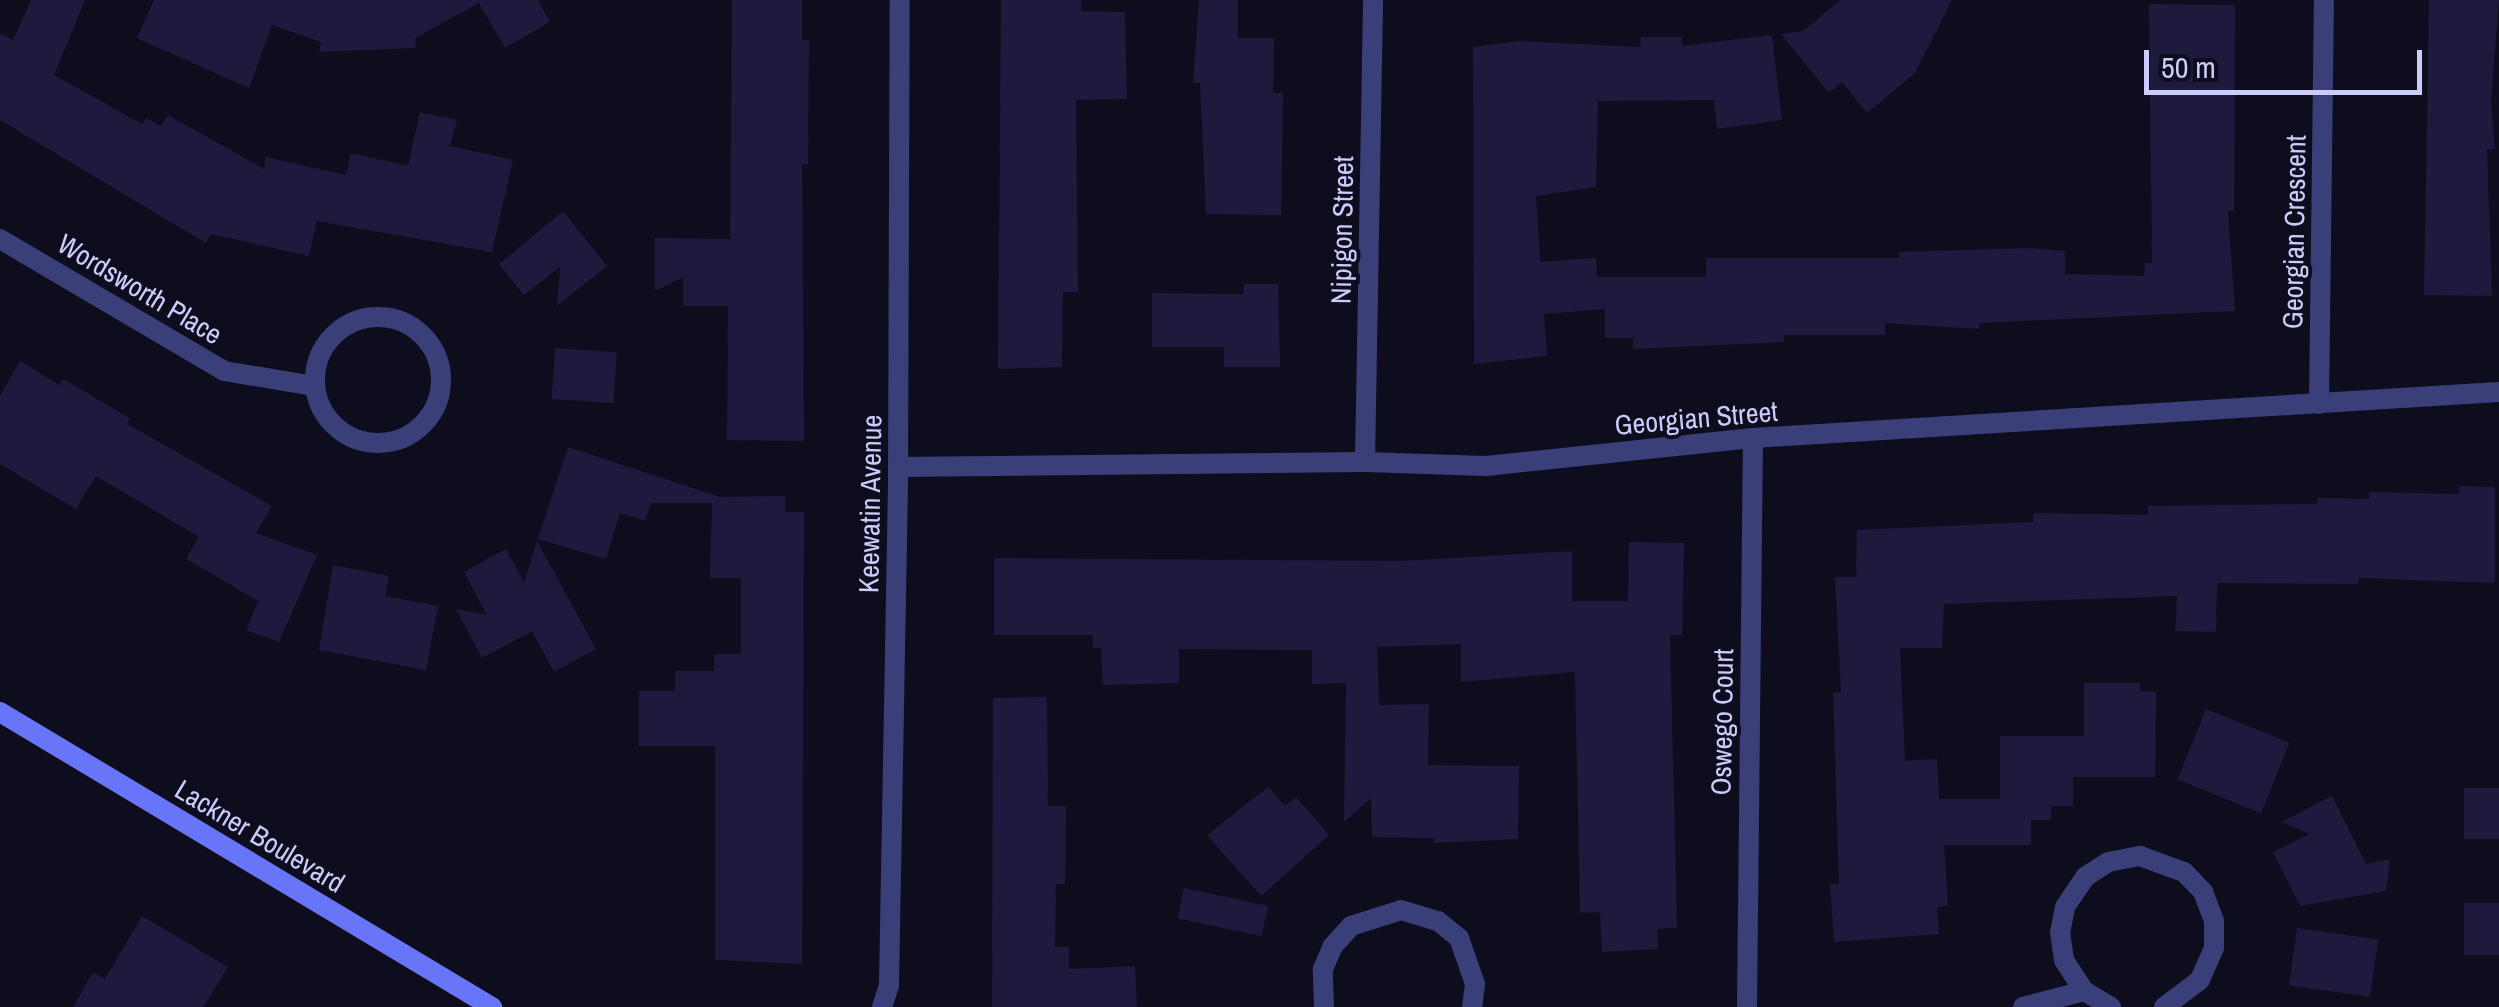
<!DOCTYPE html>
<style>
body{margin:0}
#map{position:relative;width:2499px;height:1007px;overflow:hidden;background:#0e0d1e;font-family:"Archivo Narrow",sans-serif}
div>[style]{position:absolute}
.building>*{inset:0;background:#1d1a3e;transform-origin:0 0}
.minor>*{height:20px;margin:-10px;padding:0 10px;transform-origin:10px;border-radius:10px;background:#3a3f7a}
.minor>.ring{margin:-10px;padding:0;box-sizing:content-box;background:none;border:20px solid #3a3f7a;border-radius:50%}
.secondary>*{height:20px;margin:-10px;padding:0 10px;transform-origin:10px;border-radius:10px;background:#6875f8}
span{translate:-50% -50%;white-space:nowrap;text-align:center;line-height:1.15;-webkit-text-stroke:8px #0e0d1e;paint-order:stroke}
.street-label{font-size:28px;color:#ccccfc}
.scale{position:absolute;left:2144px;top:50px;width:278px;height:45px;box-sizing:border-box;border:5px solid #ccccfc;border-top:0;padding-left:12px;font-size:30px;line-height:35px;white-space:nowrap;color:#ccccfc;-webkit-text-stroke:8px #0e0d1e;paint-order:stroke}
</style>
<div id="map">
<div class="building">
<i style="clip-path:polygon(31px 0,85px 0,54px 75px,142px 124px,146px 118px,161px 126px,168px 115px,264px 169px,266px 157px,346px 175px,351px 153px,408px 166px,420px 112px,457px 120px,450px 146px,513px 160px,492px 252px,317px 221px,309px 256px,211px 234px,206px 243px,0 120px,0 33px,13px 40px)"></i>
<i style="clip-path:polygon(154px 0,538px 0,550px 22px,505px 48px,479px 3px,415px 38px,416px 48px,319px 52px,321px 42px,272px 25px,249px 88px,137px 38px)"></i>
<i style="clip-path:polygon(732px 0,802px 0,802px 40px,809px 40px,808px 164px,802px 164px,804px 441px,727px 440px,728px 306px,683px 306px,683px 277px,655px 291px,655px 238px,730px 239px)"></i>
<i style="clip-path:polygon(1001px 0,1081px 0,1081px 11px,1125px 12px,1127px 99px,1076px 100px,1078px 292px,1063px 292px,1062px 367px,998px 369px)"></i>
<i style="clip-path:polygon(1199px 0,1238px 0,1238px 38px,1274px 38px,1273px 93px,1283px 93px,1281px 215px,1206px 214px,1200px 83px,1193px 83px)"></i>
<i style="clip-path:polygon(1840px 0,1952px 0,1915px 73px,1867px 113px,1842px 82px,1829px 93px,1781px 34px,1803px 31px)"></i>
<i style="clip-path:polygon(2429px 0,2499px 0,2491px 102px,2495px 149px,2487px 149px,2492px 296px,2424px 295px)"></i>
<i style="clip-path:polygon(2149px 4px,2235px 5px,2234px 211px,2228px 211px,2235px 311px,1979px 323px,1979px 329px,1885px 323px,1885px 335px,1784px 335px,1784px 342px,1633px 349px,1633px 338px,1605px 338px,1605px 309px,1544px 314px,1547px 356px,1474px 364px,1473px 47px,1520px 41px,1640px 47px,1641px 37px,1682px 37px,1682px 46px,1772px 35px,1782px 120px,1717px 129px,1714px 100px,1598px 101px,1596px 187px,1536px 196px,1540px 262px,1596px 258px,1597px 277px,1706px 277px,1706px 258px,1899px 258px,1899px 252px,2029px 248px,2065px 251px,2065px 274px,2144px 276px,2145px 263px,2152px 263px)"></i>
<i style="clip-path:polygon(563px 211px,607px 266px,557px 306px,560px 267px,524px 295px,499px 264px)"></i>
<i style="clip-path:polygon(1244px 284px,1278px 284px,1280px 367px,1224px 367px,1224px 347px,1152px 347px,1152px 293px,1243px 294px)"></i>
<i style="left:555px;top:348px;width:62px;height:51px;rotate:4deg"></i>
<i style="clip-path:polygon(20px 361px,59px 385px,63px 379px,130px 418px,127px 424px,272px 506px,256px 533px,317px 555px,279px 642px,246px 630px,258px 601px,186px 559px,199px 537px,96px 476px,76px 509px,0 464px,0 396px)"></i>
<i style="clip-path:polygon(568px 447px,720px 497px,785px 496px,785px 512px,804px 512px,802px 964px,715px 960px,715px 746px,639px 746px,639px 691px,675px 691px,675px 671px,714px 671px,714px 654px,741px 654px,741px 578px,710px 578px,712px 503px,651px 503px,645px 521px,620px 513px,606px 559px,538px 539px)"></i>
<i style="clip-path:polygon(2459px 486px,2495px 487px,2495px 583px,2359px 578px,2358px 584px,2217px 583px,2216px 632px,2175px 631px,2177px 596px,1944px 604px,1942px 648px,1900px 648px,1905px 761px,1937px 759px,1939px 799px,2000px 799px,2000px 736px,2084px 736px,2084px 683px,2140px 683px,2140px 691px,2156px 692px,2155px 777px,2073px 777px,2073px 806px,2051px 806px,2051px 820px,2031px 820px,2031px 845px,1944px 845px,1948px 906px,1937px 907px,1939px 934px,1834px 942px,1830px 884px,1839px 884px,1833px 693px,1841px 692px,1835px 577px,1856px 577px,1857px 530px,2033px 522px,2033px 513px,2148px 515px,2148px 506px,2317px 504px,2318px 498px,2369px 499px,2369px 492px,2459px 494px)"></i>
<i style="clip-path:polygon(537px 541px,596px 649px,554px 672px,532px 631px,482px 658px,456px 609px,487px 615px,464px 572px,506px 549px,524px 582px)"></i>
<i style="clip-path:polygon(1629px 542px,1684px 543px,1682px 635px,1670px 635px,1677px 928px,1657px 929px,1658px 949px,1602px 952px,1600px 912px,1580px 913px,1575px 672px,1461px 682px,1461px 644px,1377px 647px,1379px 705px,1429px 704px,1428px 765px,1519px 766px,1518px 839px,1434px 843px,1434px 838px,1372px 837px,1371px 798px,1344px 822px,1346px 683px,1312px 684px,1312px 650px,1179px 649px,1179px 683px,1103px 685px,1101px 648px,1093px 648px,1093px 635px,994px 635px,994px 558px,1400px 561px,1572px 551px,1572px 601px,1628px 601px)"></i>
<i style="clip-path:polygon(333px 565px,389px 576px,385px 596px,438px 606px,426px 670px,319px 650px)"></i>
<i style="clip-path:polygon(1047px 697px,1048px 806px,1066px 806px,1065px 884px,1056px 884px,1055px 947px,1069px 947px,1069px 969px,1135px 966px,1137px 1007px,992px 1007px,993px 698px)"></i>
<i style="left:2206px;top:709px;width:90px;height:76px;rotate:22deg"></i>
<i style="clip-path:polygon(1268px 787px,1285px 806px,1296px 797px,1329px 835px,1261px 896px,1207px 835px)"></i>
<i style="left:2499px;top:788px;width:51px;height:35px;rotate:90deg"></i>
<i style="clip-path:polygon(2332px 796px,2366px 864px,2390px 859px,2386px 891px,2300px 906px,2273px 852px,2310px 834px,2281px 822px)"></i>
<i style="left:1184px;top:888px;width:86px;height:31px;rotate:12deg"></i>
<i style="left:2499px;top:903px;width:52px;height:35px;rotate:90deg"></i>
<i style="clip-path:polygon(142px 916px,228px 967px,203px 1007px,73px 1007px,93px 972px,105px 979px)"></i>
<i style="left:2297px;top:928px;width:82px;height:58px;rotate:8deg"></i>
</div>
<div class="minor">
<i style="left:0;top:239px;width:260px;rotate:30.5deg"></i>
<i style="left:224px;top:371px;width:92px;rotate:9.4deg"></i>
<i class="ring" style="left:315px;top:317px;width:106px;height:106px"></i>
<i style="left:2319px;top:404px;width:404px;rotate:-89.3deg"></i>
<i style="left:1365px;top:462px;width:462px;rotate:-89deg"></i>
<i style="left:898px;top:467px;width:467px;rotate:-0.6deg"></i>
<i style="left:1365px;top:462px;width:121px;rotate:1.9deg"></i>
<i style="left:1486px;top:466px;width:268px;rotate:-6deg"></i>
<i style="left:1753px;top:438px;width:747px;rotate:-3.53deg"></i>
<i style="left:882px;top:1007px;width:23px;rotate:-72deg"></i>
<i style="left:889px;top:985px;width:502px;rotate:-88.97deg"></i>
<i style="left:898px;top:483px;width:483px;rotate:-89.8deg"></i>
<i style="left:1324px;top:1007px;width:38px;rotate:-92deg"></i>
<i style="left:1323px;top:969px;width:25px;rotate:-67deg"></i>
<i style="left:1333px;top:946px;width:27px;rotate:-48deg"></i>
<i style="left:1351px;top:926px;width:52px;rotate:-17.7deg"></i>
<i style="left:1401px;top:910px;width:39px;rotate:17deg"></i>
<i style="left:1438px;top:921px;width:27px;rotate:39deg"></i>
<i style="left:1459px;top:938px;width:49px;rotate:70.8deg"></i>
<i style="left:1475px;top:984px;width:23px;rotate:97deg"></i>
<i style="left:1747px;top:1007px;width:569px;rotate:-89.4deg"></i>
<i style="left:2023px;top:1007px;width:63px;rotate:-14.7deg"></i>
<i style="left:2111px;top:1007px;width:31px;rotate:-149deg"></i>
<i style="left:2084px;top:991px;width:37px;rotate:-123deg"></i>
<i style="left:2064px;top:960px;width:27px;rotate:-98deg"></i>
<i style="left:2060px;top:933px;width:26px;rotate:-79deg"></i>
<i style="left:2065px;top:907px;width:36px;rotate:-56deg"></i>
<i style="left:2085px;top:877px;width:27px;rotate:-33deg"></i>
<i style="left:2108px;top:862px;width:33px;rotate:-11deg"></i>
<i style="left:2140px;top:856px;width:47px;rotate:20deg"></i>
<i style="left:2184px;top:872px;width:28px;rotate:46deg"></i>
<i style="left:2203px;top:892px;width:31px;rotate:69deg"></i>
<i style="left:2214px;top:921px;width:27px;rotate:90deg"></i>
<i style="left:2214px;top:948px;width:35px;rotate:114deg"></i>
<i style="left:2200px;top:980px;width:45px;rotate:143.1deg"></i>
</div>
<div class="secondary">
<i style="left:0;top:712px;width:574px;rotate:30.95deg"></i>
</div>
<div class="street-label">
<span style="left:1342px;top:230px;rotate:-89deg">Nipigon Street</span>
<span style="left:2294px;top:232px;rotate:-89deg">Georgian Crescent</span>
<span style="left:140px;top:289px;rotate:31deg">Wordsworth Place</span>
<span style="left:1696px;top:418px;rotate:-5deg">Georgian Street</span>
<span style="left:870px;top:504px;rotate:-89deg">Keewatin Avenue</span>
<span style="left:1722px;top:722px;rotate:-89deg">Oswego Court</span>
<span style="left:260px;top:836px;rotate:31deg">Lackner Boulevard</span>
</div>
<div class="scale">50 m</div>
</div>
